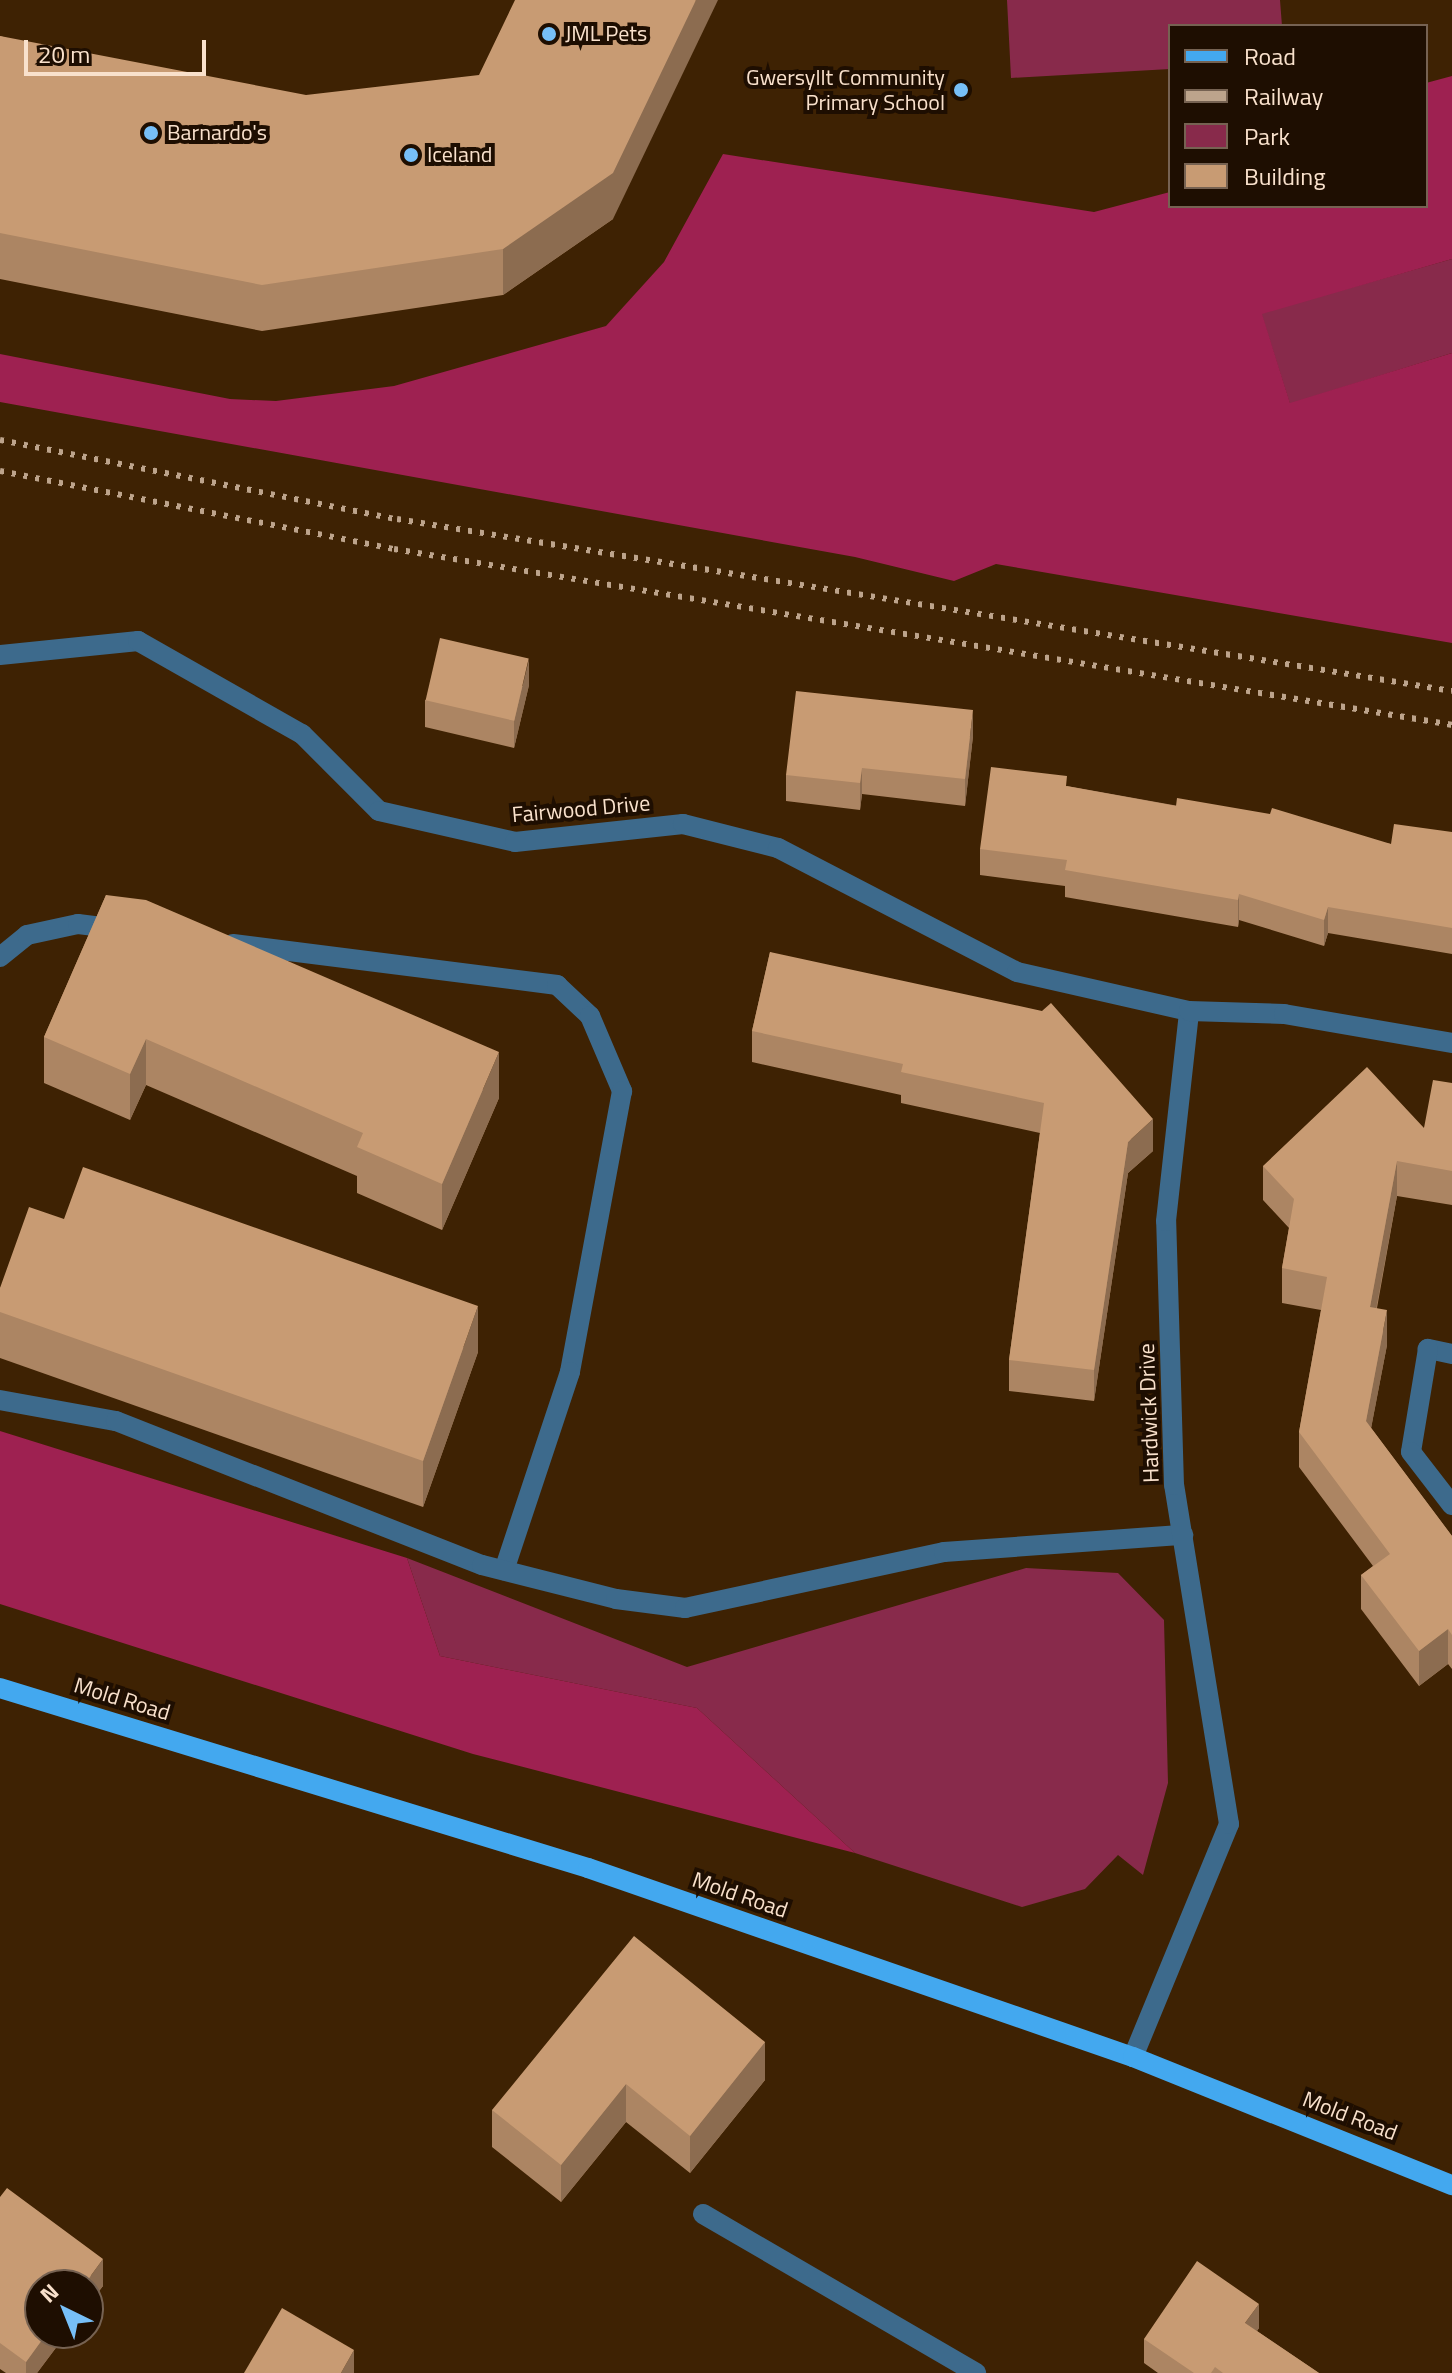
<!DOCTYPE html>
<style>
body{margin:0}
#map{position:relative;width:1452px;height:2373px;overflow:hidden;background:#3e2203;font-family:"Titillium Web",sans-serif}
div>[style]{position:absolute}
.green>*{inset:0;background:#882a4b}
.forest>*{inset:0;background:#9e2151}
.lane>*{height:20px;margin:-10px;padding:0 10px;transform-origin:10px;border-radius:10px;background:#3d6a8c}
.street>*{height:20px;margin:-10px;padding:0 10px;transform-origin:10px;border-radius:10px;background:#3d6a8c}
.primary>*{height:20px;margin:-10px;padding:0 10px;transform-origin:10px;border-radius:10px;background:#43a8ef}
.rail>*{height:6px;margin-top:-3px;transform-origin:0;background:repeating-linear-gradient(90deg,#bda48c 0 4px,transparent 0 12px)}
.wall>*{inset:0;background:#ac8563}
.shaded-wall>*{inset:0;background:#8c6c50}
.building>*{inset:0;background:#c89b73;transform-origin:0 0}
.dots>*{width:22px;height:22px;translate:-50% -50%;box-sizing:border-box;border:4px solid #1e0e01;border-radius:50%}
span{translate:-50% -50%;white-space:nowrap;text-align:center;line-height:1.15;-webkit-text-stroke:8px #1e0e01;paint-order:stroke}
.poi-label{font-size:22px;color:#f9e1cc}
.left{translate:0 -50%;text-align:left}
.right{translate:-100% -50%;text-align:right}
.street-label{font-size:22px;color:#f9e1cc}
.legend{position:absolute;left:1168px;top:24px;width:260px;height:184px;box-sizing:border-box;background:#1e0e01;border:2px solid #766252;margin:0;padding:10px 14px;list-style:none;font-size:24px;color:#f9e1cc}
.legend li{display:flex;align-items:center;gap:16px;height:40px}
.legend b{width:40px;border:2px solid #766252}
.north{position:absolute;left:24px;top:2269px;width:80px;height:80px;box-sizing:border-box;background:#1e0e01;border:2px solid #766252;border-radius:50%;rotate:317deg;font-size:22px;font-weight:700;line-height:32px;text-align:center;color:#f9e1cc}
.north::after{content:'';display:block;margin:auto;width:28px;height:36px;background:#77bff7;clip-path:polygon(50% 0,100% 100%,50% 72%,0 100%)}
.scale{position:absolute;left:24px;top:40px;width:182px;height:36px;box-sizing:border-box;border:4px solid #f9e1cc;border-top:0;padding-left:10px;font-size:24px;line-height:28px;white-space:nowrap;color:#f9e1cc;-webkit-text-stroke:6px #1e0e01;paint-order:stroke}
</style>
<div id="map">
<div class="green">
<i style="clip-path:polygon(1007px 0,1280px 0,1282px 26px,1170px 26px,1170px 69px,1011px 78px)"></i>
<i style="clip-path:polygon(1452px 259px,1452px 353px,1290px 404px,1261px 313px)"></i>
<i style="clip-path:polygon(407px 1558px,687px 1667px,1026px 1568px,1118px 1573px,1164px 1620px,1168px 1783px,1143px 1875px,1118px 1855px,1085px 1889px,1022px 1907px,855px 1853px,697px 1708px,440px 1656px)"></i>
</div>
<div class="forest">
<i style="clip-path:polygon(1452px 76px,1452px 259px,1262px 314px,1290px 403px,1452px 353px,1452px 643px,996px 564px,954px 581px,855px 557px,0 402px,0 354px,230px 399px,276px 401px,394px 386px,606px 326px,664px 262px,723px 154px,1094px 212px,1170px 192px,1170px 206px,1426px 206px,1426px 83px)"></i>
<i style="clip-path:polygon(0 1431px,407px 1558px,440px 1656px,697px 1708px,855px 1853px,473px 1754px,0 1604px)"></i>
</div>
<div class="lane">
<i style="left:233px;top:944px;width:327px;rotate:7.2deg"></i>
<i style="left:557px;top:985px;width:45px;rotate:43.2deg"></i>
<i style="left:590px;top:1016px;width:82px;rotate:66.9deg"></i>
<i style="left:622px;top:1091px;width:286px;rotate:100.5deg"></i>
<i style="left:570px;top:1372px;width:209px;rotate:108.4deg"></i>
<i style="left:0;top:957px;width:35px;rotate:-39deg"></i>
<i style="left:27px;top:935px;width:52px;rotate:-12.2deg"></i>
<i style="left:78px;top:924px;width:40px;rotate:7.1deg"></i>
<i style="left:0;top:1400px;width:118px;rotate:10.3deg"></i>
<i style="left:116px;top:1421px;width:393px;rotate:21.5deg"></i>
<i style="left:482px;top:1565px;width:138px;rotate:14.2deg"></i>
<i style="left:616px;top:1599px;width:70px;rotate:7.4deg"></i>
<i style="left:685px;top:1608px;width:265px;rotate:-12.2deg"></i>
<i style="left:944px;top:1552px;width:240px;rotate:-4.1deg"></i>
<i style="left:703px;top:2214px;width:316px;rotate:30.2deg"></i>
</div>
<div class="street">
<i style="left:0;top:655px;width:139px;rotate:-5.8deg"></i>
<i style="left:138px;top:641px;width:189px;rotate:29.6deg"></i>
<i style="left:302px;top:734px;width:109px;rotate:45deg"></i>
<i style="left:379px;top:811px;width:139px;rotate:12.8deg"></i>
<i style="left:515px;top:842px;width:169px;rotate:-6.1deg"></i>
<i style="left:683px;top:824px;width:98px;rotate:14.2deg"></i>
<i style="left:778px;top:848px;width:269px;rotate:27.4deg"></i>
<i style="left:1017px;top:972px;width:176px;rotate:12.8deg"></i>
<i style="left:1452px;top:1354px;width:25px;rotate:-168deg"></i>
<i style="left:1428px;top:1349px;width:104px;rotate:99.4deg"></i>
<i style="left:1411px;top:1452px;width:67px;rotate:52.3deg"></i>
<i style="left:1133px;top:2057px;width:252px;rotate:-67.6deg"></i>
<i style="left:1229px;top:1824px;width:343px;rotate:-99.2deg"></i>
<i style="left:1174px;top:1485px;width:264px;rotate:-91.7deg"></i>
<i style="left:1166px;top:1221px;width:211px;rotate:-83.7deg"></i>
<i style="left:1189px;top:1011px;width:95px;rotate:1.8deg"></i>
<i style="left:1284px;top:1014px;width:170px;rotate:9.8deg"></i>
</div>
<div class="primary">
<i style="left:0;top:1688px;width:615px;rotate:17.02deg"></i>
<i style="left:588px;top:1868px;width:577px;rotate:19.13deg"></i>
<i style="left:1133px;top:2057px;width:344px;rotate:21.9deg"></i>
</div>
<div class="rail">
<i style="left:0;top:440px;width:405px;rotate:11.3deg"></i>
<i style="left:397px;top:519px;width:1069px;rotate:9.26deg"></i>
<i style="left:0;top:471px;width:402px;rotate:11.2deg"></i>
<i style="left:394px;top:549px;width:1073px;rotate:9.44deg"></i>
</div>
<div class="wall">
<i style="clip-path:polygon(0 36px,613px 219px,503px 295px,262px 331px,0 279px)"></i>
<i style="clip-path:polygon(529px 685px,514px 748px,425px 727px,425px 700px)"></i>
<i style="clip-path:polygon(973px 736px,965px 806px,862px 794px,860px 810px,786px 801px,786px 775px)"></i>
<i style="clip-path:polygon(1067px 786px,1391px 844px,1452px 832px,1452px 954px,1328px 933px,1324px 946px,1239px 920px,1238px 927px,1065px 897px,1065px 886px,980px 875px,980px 849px)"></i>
<i style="clip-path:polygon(106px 895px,499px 1098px,442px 1230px,357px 1193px,357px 1176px,146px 1085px,130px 1120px,44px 1083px,44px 1037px)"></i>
<i style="clip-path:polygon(770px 952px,1153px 1151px,1128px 1173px,1094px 1401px,1009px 1391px,1009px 1360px,1040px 1133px,901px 1103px,901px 1095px,752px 1062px,752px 1031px)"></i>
<i style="clip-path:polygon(1452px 1083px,1452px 1205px,1397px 1196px,1377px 1308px,1387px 1345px,1371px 1428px,1452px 1536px,1452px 1669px,1448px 1664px,1419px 1686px,1361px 1609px,1361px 1575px,1373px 1566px,1299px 1467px,1299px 1432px,1321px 1310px,1282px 1303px,1282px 1268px,1289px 1228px,1263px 1200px,1263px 1166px,1424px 1128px)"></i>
<i style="clip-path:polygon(64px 1219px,478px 1352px,423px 1507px,0 1358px,0 1288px)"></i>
<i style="clip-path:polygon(765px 2042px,765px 2080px,690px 2173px,626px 2122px,561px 2202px,492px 2147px,492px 2110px)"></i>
<i style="clip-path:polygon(0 2197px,103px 2286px,88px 2305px,88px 2285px,40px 2333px,67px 2333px,37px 2373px,6px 2373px,0 2369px)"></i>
<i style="clip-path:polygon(1259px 2328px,1257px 2331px,1319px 2373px,1158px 2373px,1144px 2363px,1144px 2339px)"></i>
</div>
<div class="shaded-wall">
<i style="clip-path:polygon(696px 0,718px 0,613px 219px,503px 295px,503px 249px)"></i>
<i style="clip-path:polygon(529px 659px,529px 685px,514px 748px,514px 721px)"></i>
<i style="clip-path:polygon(973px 710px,973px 736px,965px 806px,965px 779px)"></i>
<i style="clip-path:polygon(862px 768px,862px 794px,860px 810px,860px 783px)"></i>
<i style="clip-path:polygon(1239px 894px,1239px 920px,1238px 927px,1238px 900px)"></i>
<i style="clip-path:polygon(1328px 907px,1328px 933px,1324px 946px,1324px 920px)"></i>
<i style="clip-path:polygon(146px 1039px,146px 1085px,130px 1120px,130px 1074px)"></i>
<i style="clip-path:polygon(499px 1052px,499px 1098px,442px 1230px,442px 1184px)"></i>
<i style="clip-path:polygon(1153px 1119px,1153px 1151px,1128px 1173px,1094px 1401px,1094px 1370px,1128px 1142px)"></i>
<i style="clip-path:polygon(1397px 1161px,1397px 1196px,1370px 1342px,1370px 1307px)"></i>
<i style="clip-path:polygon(478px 1306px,478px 1352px,423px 1507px,423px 1461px)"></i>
<i style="clip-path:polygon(1387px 1310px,1387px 1345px,1366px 1455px,1366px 1421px)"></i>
<i style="clip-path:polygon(1448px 1629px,1448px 1664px,1419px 1686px,1419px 1651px)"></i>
<i style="clip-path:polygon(765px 2042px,765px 2080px,690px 2173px,690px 2136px)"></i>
<i style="clip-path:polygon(626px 2084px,626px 2122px,561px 2202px,561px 2165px)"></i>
<i style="clip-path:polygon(103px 2259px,103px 2286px,88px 2305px,88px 2285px,84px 2285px)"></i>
<i style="clip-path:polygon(1259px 2304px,1259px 2328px,1245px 2347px,1245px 2323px)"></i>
<i style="clip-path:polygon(47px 2333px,67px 2333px,37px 2373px,26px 2373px,26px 2362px)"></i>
<i style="clip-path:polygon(354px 2350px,354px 2373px,341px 2373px)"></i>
</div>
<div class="building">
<i style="clip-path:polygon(515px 0,696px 0,613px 173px,503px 249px,262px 285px,0 233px,0 36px,306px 95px,479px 75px)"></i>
<i style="left:440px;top:638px;width:91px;height:64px;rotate:13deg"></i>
<i style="clip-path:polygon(796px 691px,973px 710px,965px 779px,862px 768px,860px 783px,786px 775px)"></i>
<i style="clip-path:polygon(991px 767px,1067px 776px,1066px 786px,1176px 806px,1177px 798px,1270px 814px,1272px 808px,1391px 844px,1394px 824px,1452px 832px,1452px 928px,1328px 907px,1324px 920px,1239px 894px,1238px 900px,1065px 870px,1067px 860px,980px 849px)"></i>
<i style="clip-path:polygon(106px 895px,146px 900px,499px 1052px,442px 1184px,357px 1147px,363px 1133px,146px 1039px,130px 1074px,44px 1037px)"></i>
<i style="clip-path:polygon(770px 952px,1042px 1011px,1051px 1003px,1153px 1119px,1128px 1142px,1094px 1370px,1009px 1360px,1044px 1103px,901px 1072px,903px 1064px,752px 1031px)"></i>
<i style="clip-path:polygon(1367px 1067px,1424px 1128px,1433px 1080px,1452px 1083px,1452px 1171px,1397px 1161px,1370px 1307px,1387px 1310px,1366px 1421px,1452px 1536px,1452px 1635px,1448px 1629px,1419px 1651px,1361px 1575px,1390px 1554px,1299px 1432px,1327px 1277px,1282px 1268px,1294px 1199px,1263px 1166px)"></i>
<i style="clip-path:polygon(83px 1167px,478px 1306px,423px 1461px,0 1312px,0 1288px,29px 1207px,64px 1219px)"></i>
<i style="clip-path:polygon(634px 1936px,765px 2042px,690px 2136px,626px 2084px,561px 2165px,492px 2110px)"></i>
<i style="clip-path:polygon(7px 2188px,103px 2259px,84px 2285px,40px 2285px,40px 2333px,47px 2333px,26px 2362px,0 2343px,0 2197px)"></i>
<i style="clip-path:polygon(1197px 2261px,1259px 2304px,1245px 2323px,1319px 2373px,1223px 2373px,1215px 2367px,1211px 2373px,1194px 2373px,1144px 2339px)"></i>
<i style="clip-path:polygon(282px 2308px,354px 2350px,341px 2373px,244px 2373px)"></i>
</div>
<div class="dots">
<i style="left:549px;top:34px;background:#77bff7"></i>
<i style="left:961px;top:90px;background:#77bff7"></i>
<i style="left:151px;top:133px;background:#77bff7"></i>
<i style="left:411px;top:155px;background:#77bff7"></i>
</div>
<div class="poi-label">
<span class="left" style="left:565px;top:34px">JML Pets</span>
<span class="right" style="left:945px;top:90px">Gwersyllt Community<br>Primary School</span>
<span class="left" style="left:167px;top:133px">Barnardo's</span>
<span class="left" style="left:427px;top:155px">Iceland</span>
</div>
<div class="street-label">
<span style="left:581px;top:809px;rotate:-5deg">Fairwood Drive</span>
<span style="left:1149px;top:1413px;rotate:-92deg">Hardwick Drive</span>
<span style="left:122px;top:1699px;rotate:17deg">Mold Road</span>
<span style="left:740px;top:1895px;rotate:19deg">Mold Road</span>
<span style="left:1350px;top:2116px;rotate:21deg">Mold Road</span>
</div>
<ul class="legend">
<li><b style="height:10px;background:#43a8ef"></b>Road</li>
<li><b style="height:10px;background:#bda48c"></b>Railway</li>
<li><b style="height:22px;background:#882a4b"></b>Park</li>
<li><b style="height:22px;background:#c89b73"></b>Building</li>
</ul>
<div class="north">N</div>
<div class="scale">20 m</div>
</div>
